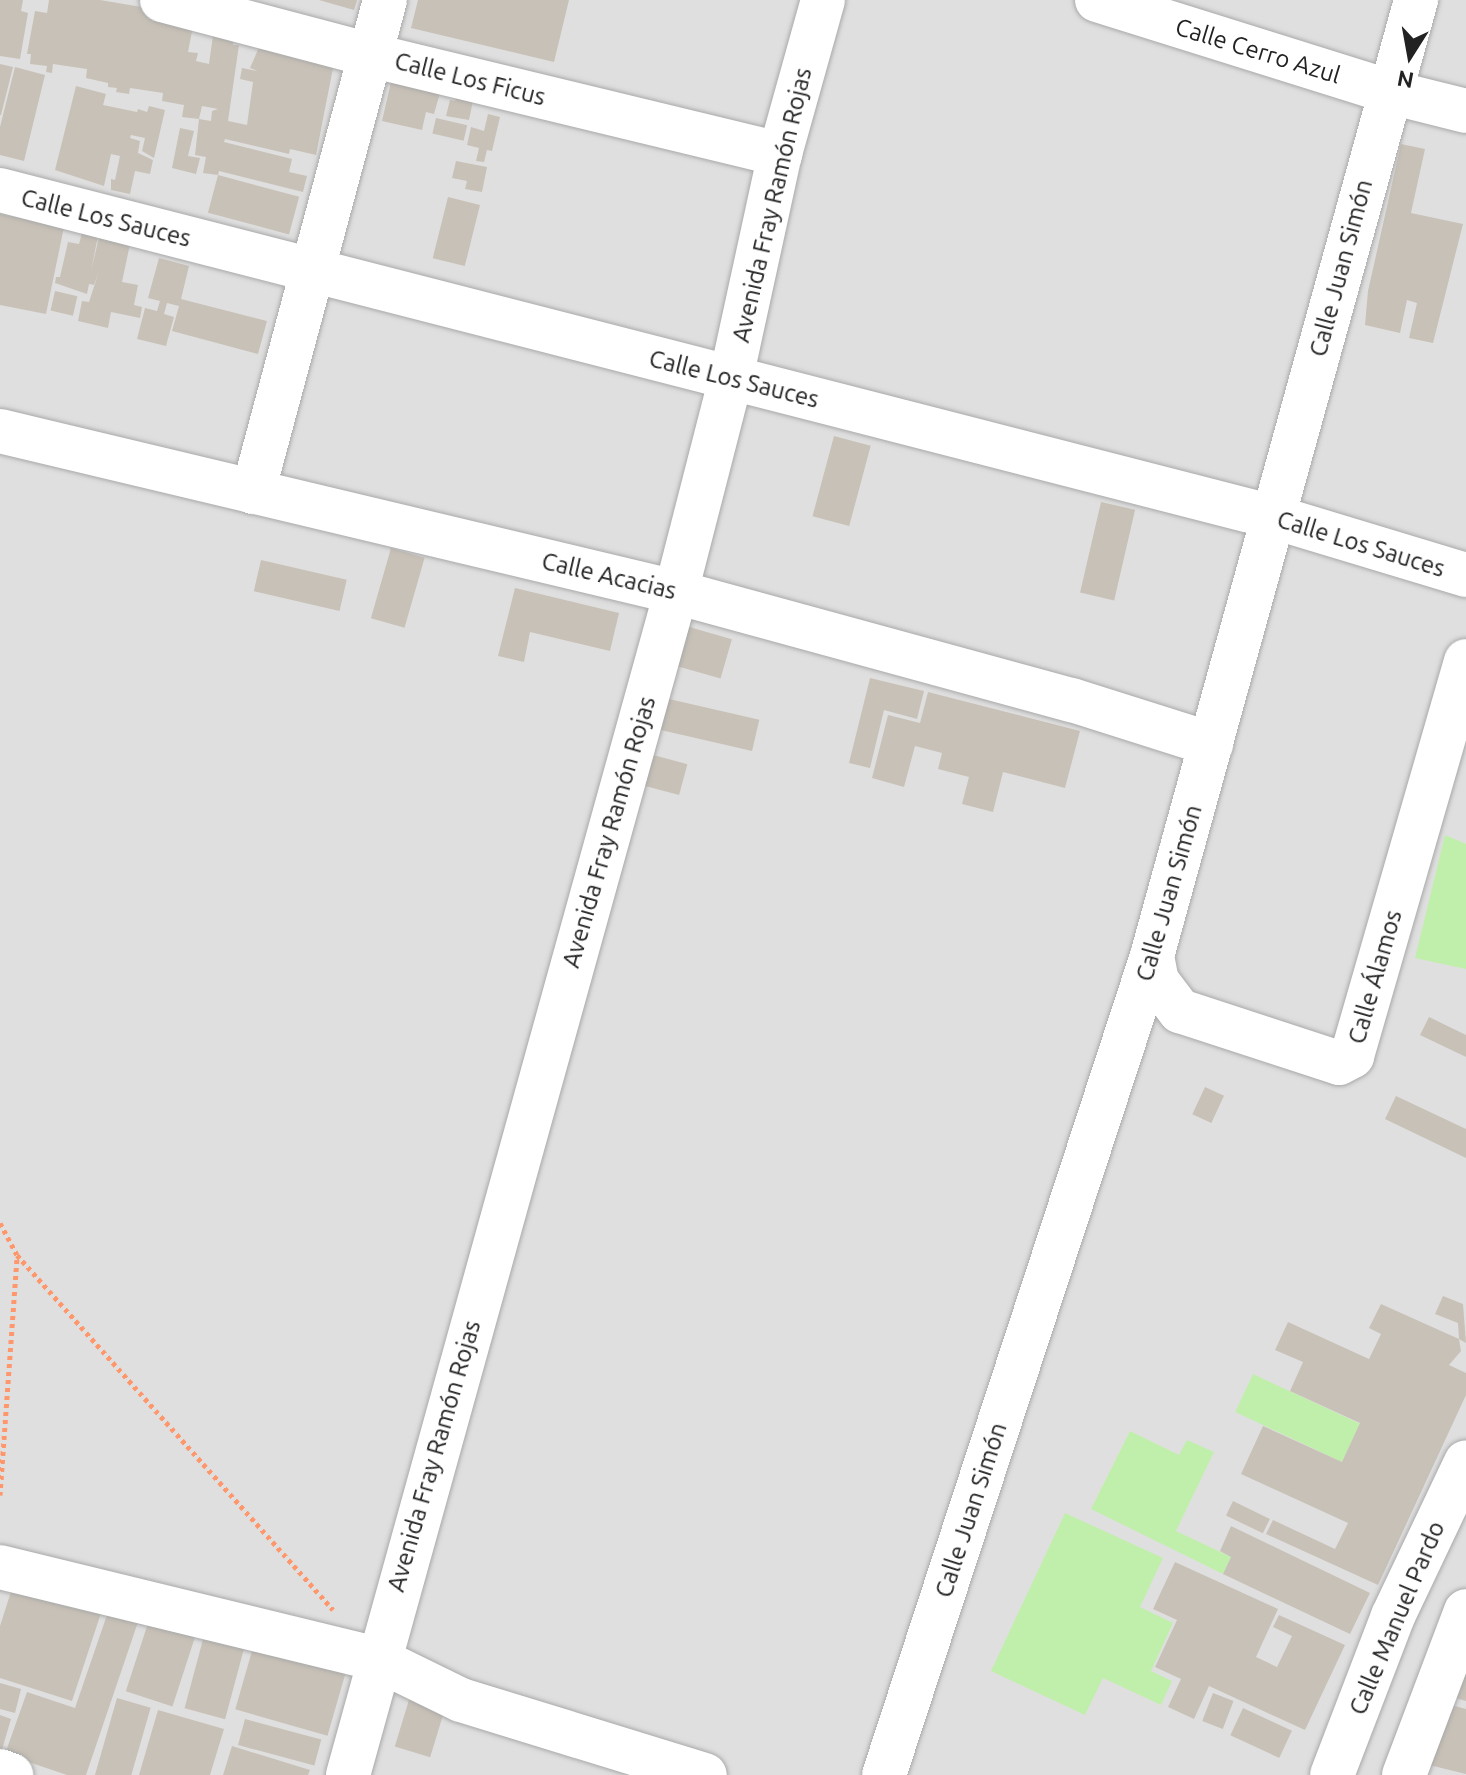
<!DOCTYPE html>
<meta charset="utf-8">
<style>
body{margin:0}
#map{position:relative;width:1466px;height:1775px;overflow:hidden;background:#f3f1e8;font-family:Ubuntu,sans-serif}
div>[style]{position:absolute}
.residential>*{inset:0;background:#e0dfdf;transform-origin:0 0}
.grass>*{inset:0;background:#c0efab;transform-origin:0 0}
.building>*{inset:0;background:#c8c1b7;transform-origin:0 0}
.path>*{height:5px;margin-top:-2.5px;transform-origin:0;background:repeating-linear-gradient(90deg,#ff976d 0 4px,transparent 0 8px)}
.roads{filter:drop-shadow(0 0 2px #a9a9a9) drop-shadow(0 0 2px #a9a9a9)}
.minor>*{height:44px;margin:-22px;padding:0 22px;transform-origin:22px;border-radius:22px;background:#fff}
span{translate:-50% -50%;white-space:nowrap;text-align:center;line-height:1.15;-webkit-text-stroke:6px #fff;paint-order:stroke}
.street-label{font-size:24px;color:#222}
.north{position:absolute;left:1370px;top:16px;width:80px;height:80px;-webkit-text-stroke:6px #fff;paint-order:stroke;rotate:191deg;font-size:22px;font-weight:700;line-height:32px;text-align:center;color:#222}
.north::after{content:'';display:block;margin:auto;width:28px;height:36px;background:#222;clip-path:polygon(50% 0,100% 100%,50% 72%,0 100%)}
</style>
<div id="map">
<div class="residential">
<i style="left:0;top:0;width:1466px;height:1775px"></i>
</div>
<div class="grass">
<i style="clip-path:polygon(1445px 835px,1466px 844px,1466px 969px,1415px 958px)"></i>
<i style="left:1253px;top:1374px;width:118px;height:42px;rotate:25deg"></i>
<i style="clip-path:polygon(1130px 1431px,1179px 1455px,1187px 1440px,1214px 1452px,1176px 1531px,1231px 1557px,1223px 1574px,1091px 1509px)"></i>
<i style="clip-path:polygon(1065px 1513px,1163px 1558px,1140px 1607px,1173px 1623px,1151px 1671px,1172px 1681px,1161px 1705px,1103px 1678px,1085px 1715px,991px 1671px)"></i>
</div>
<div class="building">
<i style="clip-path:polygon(0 0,23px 0,21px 11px,28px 13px,20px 59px,0 56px)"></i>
<i style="clip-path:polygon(49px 0,100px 0,195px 16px,188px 52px,198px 53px,196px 61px,209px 64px,213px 35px,234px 38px,233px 45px,239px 45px,228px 121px,247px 125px,253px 82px,240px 79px,242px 68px,258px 71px,250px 68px,260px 45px,334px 63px,316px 155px,290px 149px,289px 154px,225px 139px,224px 142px,292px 159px,289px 172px,307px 176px,303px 192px,219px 171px,218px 175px,203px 173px,206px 157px,195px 155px,199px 119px,211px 121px,212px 111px,218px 109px,202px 106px,199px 119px,182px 117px,184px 105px,162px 101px,163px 93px,130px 88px,129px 94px,116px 92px,117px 88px,108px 87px,108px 83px,86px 78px,87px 69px,53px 64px,52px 73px,46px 72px,47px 66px,30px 64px,31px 54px,27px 54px,35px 11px,47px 13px)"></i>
<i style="clip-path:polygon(319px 0,357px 0,354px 10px)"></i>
<i style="clip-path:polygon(418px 0,569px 0,554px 62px,411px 28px)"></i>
<i style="clip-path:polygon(0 64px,13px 67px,1px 115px,0 115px)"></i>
<i style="clip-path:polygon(15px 67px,45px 75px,24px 161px,0 155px,0 127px)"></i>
<i style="clip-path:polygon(391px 82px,440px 93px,434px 114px,426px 112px,422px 130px,382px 121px)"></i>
<i style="clip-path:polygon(76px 86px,106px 94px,103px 105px,137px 112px,138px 109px,147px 112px,149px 106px,165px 110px,154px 158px,142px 151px,145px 138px,131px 135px,130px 138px,140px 141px,138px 153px,153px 160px,150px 174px,135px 171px,130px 194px,111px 190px,111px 179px,115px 180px,120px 156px,111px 154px,104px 186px,55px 170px)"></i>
<i style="clip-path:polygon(456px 98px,473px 101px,469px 120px,446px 116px,450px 100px,455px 101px)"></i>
<i style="clip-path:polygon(488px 114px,500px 117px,492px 151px,487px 150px,484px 162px,476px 161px,479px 148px,467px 145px,471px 127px,484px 131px)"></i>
<i style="left:436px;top:118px;width:32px;height:16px;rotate:13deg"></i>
<i style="clip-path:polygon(180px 128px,194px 131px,188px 156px,200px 158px,196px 174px,172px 168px)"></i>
<i style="clip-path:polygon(1401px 144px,1425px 149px,1411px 213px,1463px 224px,1433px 343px,1409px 338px,1417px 303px,1407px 300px,1400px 333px,1365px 325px,1368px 291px)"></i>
<i style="clip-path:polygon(456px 161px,487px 167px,482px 192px,465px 189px,467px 181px,452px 178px)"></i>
<i style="left:218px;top:175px;width:84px;height:39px;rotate:15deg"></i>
<i style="left:448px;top:197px;width:33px;height:63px;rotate:14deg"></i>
<i style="clip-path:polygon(0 214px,64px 227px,46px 314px,0 305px)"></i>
<i style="clip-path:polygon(82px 233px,98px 236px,91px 271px,99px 237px,130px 244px,122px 282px,138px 285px,134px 305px,142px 307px,140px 318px,111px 312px,108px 328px,78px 321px,82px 301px,89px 302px,99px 271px,94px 285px,89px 284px,87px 294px,55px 283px,56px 277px,60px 277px,68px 242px,79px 244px)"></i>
<i style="clip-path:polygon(159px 258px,189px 266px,181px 299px,267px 321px,258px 354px,172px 331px,179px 306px,167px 303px,164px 314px,174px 317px,166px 346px,137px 339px,145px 308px,157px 311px,160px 301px,148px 298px)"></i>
<i style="left:55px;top:291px;width:23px;height:20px;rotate:13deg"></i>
<i style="left:834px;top:436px;width:38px;height:83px;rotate:15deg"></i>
<i style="left:1101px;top:502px;width:35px;height:93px;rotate:13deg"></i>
<i style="left:391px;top:548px;width:35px;height:73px;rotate:16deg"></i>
<i style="left:261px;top:560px;width:88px;height:32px;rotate:13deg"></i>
<i style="clip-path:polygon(515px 588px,619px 613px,610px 651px,530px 632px,524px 662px,498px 656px)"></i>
<i style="left:679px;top:624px;width:55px;height:41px;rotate:16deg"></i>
<i style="clip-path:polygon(870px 678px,924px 691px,917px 719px,884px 710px,870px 768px,849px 763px)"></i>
<i style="clip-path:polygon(928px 692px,1080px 731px,1065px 788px,1003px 772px,993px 812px,962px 804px,969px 777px,938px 769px,942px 753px,915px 746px,904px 787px,872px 778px,888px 715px,920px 723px)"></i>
<i style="left:656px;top:696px;width:106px;height:32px;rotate:13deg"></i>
<i style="left:642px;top:752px;width:47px;height:32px;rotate:15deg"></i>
<i style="clip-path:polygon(1429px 1017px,1466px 1035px,1466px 1057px,1420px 1035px)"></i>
<i style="left:1205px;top:1087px;width:21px;height:30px;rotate:25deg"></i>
<i style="clip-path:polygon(1396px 1096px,1466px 1129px,1466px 1158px,1385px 1119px)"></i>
<i style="clip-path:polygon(1443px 1296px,1463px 1304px,1466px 1343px,1459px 1339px,1458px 1323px,1435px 1314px)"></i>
<i style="clip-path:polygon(1381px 1304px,1459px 1339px,1461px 1351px,1449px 1365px,1466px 1373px,1466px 1395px,1378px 1585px,1266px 1534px,1273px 1520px,1335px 1549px,1348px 1523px,1241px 1474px,1263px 1426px,1342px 1462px,1360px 1423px,1290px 1391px,1303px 1362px,1275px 1350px,1288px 1322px,1369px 1359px,1381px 1334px,1369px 1328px)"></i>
<i style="left:1233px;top:1501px;width:41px;height:16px;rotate:26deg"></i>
<i style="clip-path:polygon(1231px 1526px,1370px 1593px,1350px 1634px,1223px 1574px,1231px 1557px,1220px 1551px)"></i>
<i style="clip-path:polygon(1175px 1562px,1278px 1609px,1256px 1657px,1277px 1667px,1292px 1636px,1273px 1627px,1279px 1615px,1345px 1645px,1305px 1730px,1209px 1686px,1194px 1719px,1168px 1707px,1181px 1679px,1155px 1667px,1177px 1620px,1153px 1609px)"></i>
<i style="clip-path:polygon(16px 1576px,104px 1604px,72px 1701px,0 1678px,0 1626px)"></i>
<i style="clip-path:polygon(108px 1612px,138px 1622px,86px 1775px,67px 1775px,5px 1754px,27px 1692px,75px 1708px)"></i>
<i style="left:149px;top:1620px;width:49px;height:75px;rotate:18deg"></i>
<i style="left:205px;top:1632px;width:42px;height:79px;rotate:15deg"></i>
<i style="left:254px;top:1644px;width:96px;height:68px;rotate:16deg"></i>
<i style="clip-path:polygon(1466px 1665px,1466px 1701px,1445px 1695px)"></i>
<i style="clip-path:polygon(0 1683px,21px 1689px,15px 1713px,0 1709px)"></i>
<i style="left:412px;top:1690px;width:37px;height:59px;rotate:17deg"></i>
<i style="left:1213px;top:1693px;width:22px;height:30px;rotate:21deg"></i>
<i style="left:117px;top:1698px;width:35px;height:80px;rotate:16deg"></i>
<i style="clip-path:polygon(1440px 1702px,1466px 1709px,1466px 1774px,1425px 1764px)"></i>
<i style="left:1243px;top:1708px;width:54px;height:30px;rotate:25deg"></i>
<i style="clip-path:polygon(158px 1710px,224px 1729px,210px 1775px,139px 1775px)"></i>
<i style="clip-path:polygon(0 1715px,11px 1719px,1px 1753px,0 1753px)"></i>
<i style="left:245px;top:1719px;width:79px;height:27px;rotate:15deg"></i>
<i style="clip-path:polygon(232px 1746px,310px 1770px,308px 1775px,223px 1775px)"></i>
</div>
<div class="path">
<i style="left:0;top:1223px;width:36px;rotate:62deg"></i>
<i style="left:17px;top:1255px;width:475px;rotate:48.3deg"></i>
<i style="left:0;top:1495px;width:240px;rotate:-85.9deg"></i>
</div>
<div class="roads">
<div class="minor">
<i style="left:162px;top:0;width:215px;rotate:14.8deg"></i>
<i style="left:370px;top:55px;width:422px;rotate:13.6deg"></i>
<i style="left:1097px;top:0;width:307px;rotate:17.4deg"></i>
<i style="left:1390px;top:92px;width:78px;rotate:14deg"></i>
<i style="left:0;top:190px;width:1315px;rotate:14.4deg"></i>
<i style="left:1274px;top:517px;width:201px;rotate:16.8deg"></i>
<i style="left:0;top:431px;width:695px;rotate:13.4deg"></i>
<i style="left:676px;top:592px;width:410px;rotate:15.3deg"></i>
<i style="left:1072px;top:700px;width:146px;rotate:17.6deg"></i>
<i style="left:253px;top:492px;width:509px;rotate:-74.98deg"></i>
<i style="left:1152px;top:956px;width:25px;rotate:79deg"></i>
<i style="left:1157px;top:981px;width:38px;rotate:53deg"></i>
<i style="left:1180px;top:1011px;width:167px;rotate:18.1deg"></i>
<i style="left:1339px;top:1063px;width:15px;rotate:-28deg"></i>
<i style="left:1352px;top:1056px;width:411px;rotate:-73.9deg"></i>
<i style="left:0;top:1567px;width:388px;rotate:13.7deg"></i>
<i style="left:377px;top:1659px;width:93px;rotate:26deg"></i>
<i style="left:461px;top:1700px;width:255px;rotate:17.1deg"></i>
<i style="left:0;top:1771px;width:12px;rotate:20deg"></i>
<i style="left:348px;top:1775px;width:1228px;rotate:-74.5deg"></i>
<i style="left:676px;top:592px;width:221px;rotate:-75.6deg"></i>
<i style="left:731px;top:378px;width:229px;rotate:-77.7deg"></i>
<i style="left:780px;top:154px;width:160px;rotate:-74.4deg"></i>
<i style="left:884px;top:1775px;width:862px;rotate:-71.88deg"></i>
<i style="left:1152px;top:956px;width:992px;rotate:-74.56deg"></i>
<i style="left:1332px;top:1775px;width:170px;rotate:-69deg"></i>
<i style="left:1393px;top:1616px;width:170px;rotate:-64.6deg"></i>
<i style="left:1404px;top:1775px;width:175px;rotate:-69.3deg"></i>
</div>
</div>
<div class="street-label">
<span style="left:1258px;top:51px;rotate:17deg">Calle Cerro Azul</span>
<span style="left:470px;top:79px;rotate:14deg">Calle Los Ficus</span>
<span style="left:772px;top:205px;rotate:-77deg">Avenida Fray Ramón Rojas</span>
<span style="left:106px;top:218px;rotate:14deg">Calle Los Sauces</span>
<span style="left:1341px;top:268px;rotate:-75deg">Calle Juan Simón</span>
<span style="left:734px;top:379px;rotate:14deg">Calle Los Sauces</span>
<span style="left:1361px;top:544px;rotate:17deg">Calle Los Sauces</span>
<span style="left:609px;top:576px;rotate:13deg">Calle Acacias</span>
<span style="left:609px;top:832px;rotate:-74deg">Avenida Fray Ramón Rojas</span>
<span style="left:1169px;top:893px;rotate:-74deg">Calle Juan Simón</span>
<span style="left:1375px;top:977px;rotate:-74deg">Calle Álamos</span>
<span style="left:434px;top:1456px;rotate:-74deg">Avenida Fray Ramón Rojas</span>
<span style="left:971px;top:1510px;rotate:-72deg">Calle Juan Simón</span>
<span style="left:1397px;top:1618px;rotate:-67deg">Calle Manuel Pardo</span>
</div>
<div class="north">N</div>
</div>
